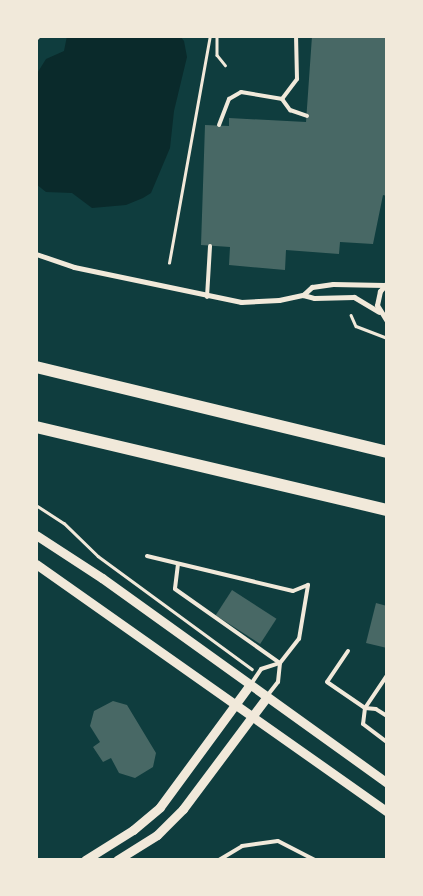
<!DOCTYPE html>
<style>
body{margin:0}
#map{position:relative;width:423px;height:896px;overflow:hidden;background:#0f3d3e;font-family:"Space Grotesk",sans-serif}
div>[style]{position:absolute}
.water>*{inset:0;background:#0a2a2b}
.building>*{inset:0;background:#486865;transform-origin:0 0}
.path>*{height:2.5px;margin:-1.25px;padding:0 1.25px;transform-origin:1.25px;border-radius:1.25px;background:#f1e9da}
.service>*{height:4px;margin:-2px;padding:0 2px;transform-origin:2px;border-radius:2px;background:#f1e9da}
.minor>*{height:5px;margin:-2.5px;padding:0 2.5px;transform-origin:2.5px;border-radius:2.5px;background:#f1e9da}
.tertiary>*{height:9px;margin:-4.5px;padding:0 4.5px;transform-origin:4.5px;border-radius:4.5px;background:#f1e9da}
.motorway>*{height:12px;margin:-6px;padding:0 6px;transform-origin:6px;border-radius:6px;background:#f1e9da}
span{translate:-50% -50%;white-space:nowrap;text-align:center;line-height:1.15;-webkit-text-stroke:4px #f1e9da;paint-order:stroke}
.frame{position:absolute;inset:0;border:38px solid #f1e9da;pointer-events:none}
</style>
<div id="map">
<div class="water">
<i style="clip-path:polygon(67px 36px,180px 36px,184px 41px,187px 57px,174px 111px,170px 148px,151px 193px,143px 198px,126px 205px,92px 208px,72px 193px,46px 192px,36px 184px,36px 75px,46px 59px,64px 51px)"></i>
</div>
<div class="building">
<i style="clip-path:polygon(312px 36px,387px 36px,387px 196px,383px 195px,373px 244px,340px 242px,339px 254px,286px 250px,285px 270px,229px 265px,230px 247px,201px 245px,205px 125px,229px 126px,229px 118px,306px 122px)"></i>
<i style="left:232px;top:590px;width:53px;height:30px;rotate:33deg"></i>
<i style="clip-path:polygon(376px 603px,387px 606px,387px 648px,366px 643px)"></i>
<i style="clip-path:polygon(113px 701px,127px 705px,156px 753px,153px 767px,135px 778px,119px 773px,111px 758px,103px 762px,93px 747px,100px 742px,90px 726px,94px 711px)"></i>
</div>
<div class="path">
<i style="left:217px;top:36px;width:19px;rotate:90deg"></i>
<i style="left:217px;top:55px;width:13px;rotate:51deg"></i>
<i style="left:36px;top:39px;width:4px;rotate:-45deg"></i>
<i style="left:169px;top:263px;width:231px;rotate:-79.8deg"></i>
<i style="left:351px;top:315px;width:12px;rotate:66deg"></i>
<i style="left:356px;top:326px;width:33px;rotate:21deg"></i>
<i style="left:36px;top:505px;width:33px;rotate:33deg"></i>
<i style="left:64px;top:523px;width:47px;rotate:44.1deg"></i>
<i style="left:98px;top:556px;width:191px;rotate:36.3deg"></i>
</div>
<div class="service">
<i style="left:282px;top:99px;width:14px;rotate:54deg"></i>
<i style="left:290px;top:110px;width:18px;rotate:19deg"></i>
<i style="left:219px;top:125px;width:28px;rotate:-69deg"></i>
<i style="left:229px;top:99px;width:14px;rotate:-30deg"></i>
<i style="left:241px;top:92px;width:42px;rotate:9.7deg"></i>
<i style="left:282px;top:99px;width:25px;rotate:-53deg"></i>
<i style="left:297px;top:79px;width:43px;rotate:-91.3deg"></i>
<i style="left:207px;top:297px;width:51px;rotate:-86.6deg"></i>
<i style="left:147px;top:556px;width:150px;rotate:13.5deg"></i>
<i style="left:293px;top:591px;width:16px;rotate:-22deg"></i>
<i style="left:178px;top:564px;width:25px;rotate:97deg"></i>
<i style="left:175px;top:589px;width:128px;rotate:35.2deg"></i>
<i style="left:348px;top:651px;width:37px;rotate:124deg"></i>
<i style="left:327px;top:682px;width:46px;rotate:34.4deg"></i>
<i style="left:365px;top:708px;width:40px;rotate:-56deg"></i>
<i style="left:251px;top:684px;width:18px;rotate:-56deg"></i>
<i style="left:261px;top:669px;width:20px;rotate:-18deg"></i>
<i style="left:267px;top:696px;width:18px;rotate:-52deg"></i>
<i style="left:278px;top:682px;width:19px;rotate:-84deg"></i>
<i style="left:280px;top:663px;width:31px;rotate:-52deg"></i>
<i style="left:299px;top:639px;width:55px;rotate:-80.5deg"></i>
<i style="left:387px;top:716px;width:13px;rotate:-148deg"></i>
<i style="left:376px;top:709px;width:11px;rotate:-175deg"></i>
<i style="left:365px;top:708px;width:16px;rotate:97deg"></i>
<i style="left:363px;top:724px;width:30px;rotate:37deg"></i>
<i style="left:219px;top:860px;width:27px;rotate:-31deg"></i>
<i style="left:242px;top:846px;width:36px;rotate:-8deg"></i>
<i style="left:278px;top:841px;width:42px;rotate:27.2deg"></i>
</div>
<div class="minor">
<i style="left:36px;top:254px;width:40px;rotate:18.9deg"></i>
<i style="left:74px;top:267px;width:171px;rotate:11.8deg"></i>
<i style="left:241px;top:302px;width:38px;rotate:-3deg"></i>
<i style="left:279px;top:300px;width:25px;rotate:-12deg"></i>
<i style="left:303px;top:295px;width:12px;rotate:-42deg"></i>
<i style="left:312px;top:287px;width:21px;rotate:-8deg"></i>
<i style="left:333px;top:284px;width:51px;rotate:1.1deg"></i>
<i style="left:387px;top:283px;width:11px;rotate:131deg"></i>
<i style="left:380px;top:291px;width:14px;rotate:102deg"></i>
<i style="left:377px;top:305px;width:19px;rotate:58deg"></i>
<i style="left:303px;top:295px;width:11px;rotate:15deg"></i>
<i style="left:314px;top:298px;width:40px;rotate:-1.4deg"></i>
<i style="left:354px;top:297px;width:29px;rotate:31deg"></i>
</div>
<div class="tertiary">
<i style="left:36px;top:535px;width:79px;rotate:33.1deg"></i>
<i style="left:102px;top:578px;width:351px;rotate:35.7deg"></i>
<i style="left:36px;top:564px;width:430px;rotate:35.2deg"></i>
<i style="left:85px;top:860px;width:57px;rotate:-32deg"></i>
<i style="left:133px;top:830px;width:35px;rotate:-40deg"></i>
<i style="left:160px;top:807px;width:150px;rotate:-53.7deg"></i>
<i style="left:117px;top:860px;width:47px;rotate:-32deg"></i>
<i style="left:157px;top:835px;width:37px;rotate:-45deg"></i>
<i style="left:183px;top:809px;width:139px;rotate:-53.2deg"></i>
</div>
<div class="motorway">
<i style="left:36px;top:367px;width:361px;rotate:13.6deg"></i>
<i style="left:36px;top:427px;width:361px;rotate:13.3deg"></i>
</div>
<div class="frame"></div>
</div>
